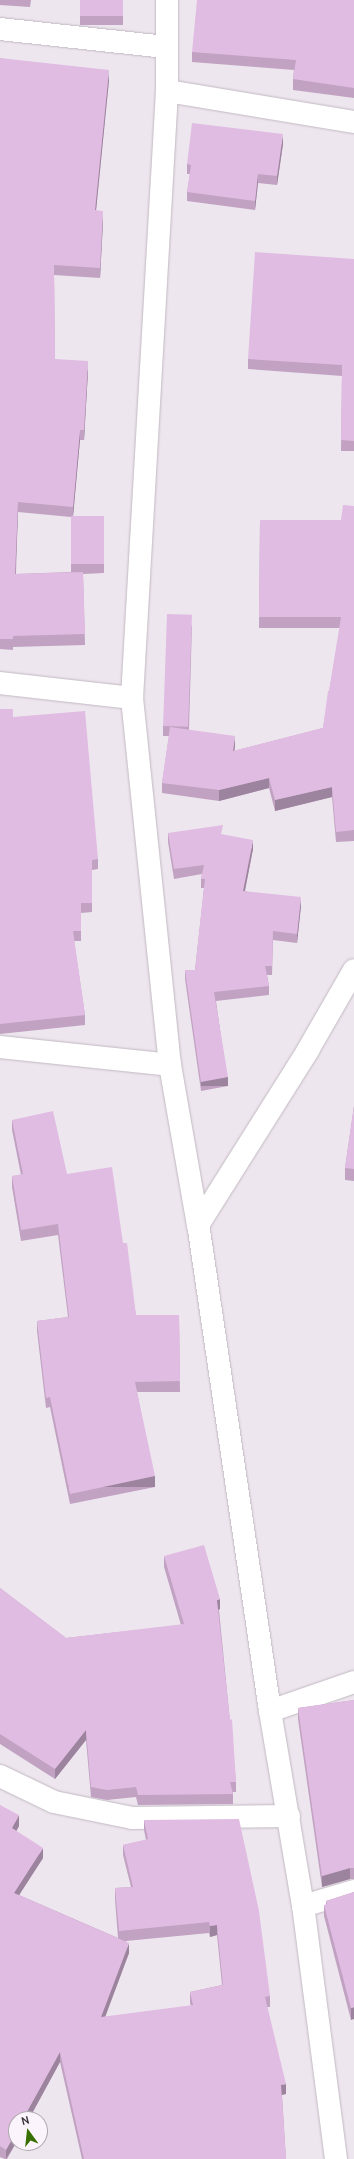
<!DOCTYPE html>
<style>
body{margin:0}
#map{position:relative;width:354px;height:2159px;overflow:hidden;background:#eee6ef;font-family:Cabin,sans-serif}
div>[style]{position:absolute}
.roads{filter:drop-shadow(0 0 1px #c1b9c1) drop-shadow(0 0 1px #c1b9c1)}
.street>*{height:22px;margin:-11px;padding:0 11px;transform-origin:11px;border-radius:11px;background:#fff}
.secondary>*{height:22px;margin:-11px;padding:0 11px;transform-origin:11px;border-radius:11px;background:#fff}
.wall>*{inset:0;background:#c1a2c2;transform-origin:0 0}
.shaded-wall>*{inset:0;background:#9d849e;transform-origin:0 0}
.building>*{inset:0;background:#e0bce2;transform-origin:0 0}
span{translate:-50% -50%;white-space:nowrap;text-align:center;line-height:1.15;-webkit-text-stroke:4px #fcf4fc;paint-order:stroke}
.north{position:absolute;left:8px;top:2111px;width:40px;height:40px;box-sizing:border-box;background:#fcf4fc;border:1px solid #afa9af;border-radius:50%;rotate:345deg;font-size:11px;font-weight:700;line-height:16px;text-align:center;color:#3b383c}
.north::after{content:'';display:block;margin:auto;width:14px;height:18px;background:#377000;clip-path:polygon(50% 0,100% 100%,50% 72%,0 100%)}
</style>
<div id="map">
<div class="roads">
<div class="street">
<i style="left:167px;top:0;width:91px;rotate:90deg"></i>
<i style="left:167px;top:91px;width:608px;rotate:93.3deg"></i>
<i style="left:132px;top:698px;width:369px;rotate:84.1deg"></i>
<i style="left:170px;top:1065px;width:162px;rotate:80.1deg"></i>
<i style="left:0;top:29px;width:168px;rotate:6.2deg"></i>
<i style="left:167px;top:91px;width:190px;rotate:9.4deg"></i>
<i style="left:0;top:683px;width:133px;rotate:6.5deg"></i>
<i style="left:0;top:1047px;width:171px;rotate:6deg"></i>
<i style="left:270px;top:1711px;width:89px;rotate:-19deg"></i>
<i style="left:0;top:1776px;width:60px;rotate:25.7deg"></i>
<i style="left:54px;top:1802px;width:80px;rotate:11.6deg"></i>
<i style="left:132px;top:1818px;width:157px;rotate:-0.7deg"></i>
<i style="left:303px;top:1906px;width:53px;rotate:-16.4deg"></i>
</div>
<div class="secondary">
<i style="left:336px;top:2159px;width:255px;rotate:-97.4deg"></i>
<i style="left:303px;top:1906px;width:198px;rotate:-99.6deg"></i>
<i style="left:270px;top:1711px;width:491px;rotate:-98.4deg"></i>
<i style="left:198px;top:1225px;width:207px;rotate:-57.8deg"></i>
<i style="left:308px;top:1050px;width:92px;rotate:-60.1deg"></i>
</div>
</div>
<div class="wall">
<i style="clip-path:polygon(0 0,31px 0,30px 7px,0 5px)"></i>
<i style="left:80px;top:0;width:43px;height:25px"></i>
<i style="clip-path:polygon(354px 0,354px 98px,293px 90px,293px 79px,294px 70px,192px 62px,192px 52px)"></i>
<i style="clip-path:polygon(evenodd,0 58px,109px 80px,96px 210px,103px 221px,100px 278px,54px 275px,55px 359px,88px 371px,84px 440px,80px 440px,73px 516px,104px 516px,104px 573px,83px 574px,85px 645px,13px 647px,13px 650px,0 649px,0 58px,18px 512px,71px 517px,71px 572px,16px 574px,18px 512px)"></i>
<i style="clip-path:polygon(283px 144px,277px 185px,258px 183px,255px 210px,187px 201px,187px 192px,190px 174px,187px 174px,187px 164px)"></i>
<i style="clip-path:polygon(354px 259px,354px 451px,341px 451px,342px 376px,248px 369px,248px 359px)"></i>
<i style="clip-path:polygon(354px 506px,354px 841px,336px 842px,332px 797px,275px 811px,269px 788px,219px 801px,162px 793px,162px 783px,169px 736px,163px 736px,163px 726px,192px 624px,189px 730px,235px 746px,234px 751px,323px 728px,340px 628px,259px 628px,260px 520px,341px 520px)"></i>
<i style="clip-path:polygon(0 709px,13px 717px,98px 859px,98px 869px,92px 870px,92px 912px,81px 913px,81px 941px,74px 941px,85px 1015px,85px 1025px,0 1034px)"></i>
<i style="clip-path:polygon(168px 833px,223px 835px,253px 849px,245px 891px,301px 906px,297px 943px,273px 940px,272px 975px,267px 975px,269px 986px,269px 995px,216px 1001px,228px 1086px,201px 1091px,185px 979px,185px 970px,195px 970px,204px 888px,201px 888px,201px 879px,202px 874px,174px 879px,168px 842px)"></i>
<i style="clip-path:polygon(354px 1106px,354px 1181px,345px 1180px,345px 1168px)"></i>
<i style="clip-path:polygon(12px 1120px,67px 1174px,123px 1243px,136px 1315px,179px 1315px,180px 1392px,137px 1392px,155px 1487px,70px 1504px,50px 1407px,46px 1408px,37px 1331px,37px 1321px,68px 1317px,58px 1235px,21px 1241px,12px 1187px,12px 1176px,21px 1175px,12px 1130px)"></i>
<i style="clip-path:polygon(164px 1556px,220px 1609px,219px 1610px,236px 1782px,236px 1792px,233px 1792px,233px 1804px,138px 1805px,136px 1797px,107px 1800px,91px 1797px,86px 1740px,55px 1779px,0 1744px,0 1588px,66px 1638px,181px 1625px,164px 1567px)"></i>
<i style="clip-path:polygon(354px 1700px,354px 1879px,350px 1879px,322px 1887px,298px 1719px,298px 1708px)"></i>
<i style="clip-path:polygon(evenodd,0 1805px,19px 1826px,16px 1831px,43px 1858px,19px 1895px,118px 1938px,115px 1899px,115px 1888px,131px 1887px,123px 1855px,123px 1845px,146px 1840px,144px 1830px,144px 1820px,270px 1996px,270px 2007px,267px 2007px,286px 2094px,282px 2095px,286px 2159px,82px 2159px,60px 2062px,29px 2119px,16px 2119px,16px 2143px,7px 2159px,5px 2159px,0 2157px,0 1805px,209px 1933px,210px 1937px,217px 1935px,222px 1985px,190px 1992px,190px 2003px,191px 2006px,105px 2017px,129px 1953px,126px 1941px,209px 1933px)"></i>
<i style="clip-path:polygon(354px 1892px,351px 2020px,324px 1916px,324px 1905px,326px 1905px,326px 1901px)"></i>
</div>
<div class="shaded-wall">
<i style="clip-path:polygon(109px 70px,109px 80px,95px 221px,95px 210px)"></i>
<i style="clip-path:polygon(283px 134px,283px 144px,277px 185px,277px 176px)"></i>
<i style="clip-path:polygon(258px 174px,258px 183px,255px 210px,255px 201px)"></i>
<i style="clip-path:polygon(103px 211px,103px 221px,100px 278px,100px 268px)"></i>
<i style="clip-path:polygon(88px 361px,88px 371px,84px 440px,84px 430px)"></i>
<i style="clip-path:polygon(80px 430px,80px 440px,73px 517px,73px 507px)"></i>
<i style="clip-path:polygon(18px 502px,18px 512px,15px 584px,15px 574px)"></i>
<i style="clip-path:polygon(235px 736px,235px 746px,233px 761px,233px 751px)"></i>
<i style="clip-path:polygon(269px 778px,269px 788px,219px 801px,219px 790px)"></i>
<i style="clip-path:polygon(332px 787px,332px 797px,275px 811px,275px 800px)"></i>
<i style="clip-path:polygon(253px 840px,253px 849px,243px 900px,243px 891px)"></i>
<i style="clip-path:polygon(301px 897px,301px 906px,297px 943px,297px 934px)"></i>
<i style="left:228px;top:1077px;width:9px;height:27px;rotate:90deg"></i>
<i style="left:155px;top:1476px;width:11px;height:87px;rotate:90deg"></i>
<i style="clip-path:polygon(220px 1599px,220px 1609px,217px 1610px,217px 1600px)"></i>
<i style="clip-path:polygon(86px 1730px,86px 1740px,55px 1779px,55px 1769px)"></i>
<i style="clip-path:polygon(19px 1815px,19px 1826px,12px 1839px,12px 1828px)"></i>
<i style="clip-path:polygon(43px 1848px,43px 1858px,14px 1903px,14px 1893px)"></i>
<i style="clip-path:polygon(350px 1868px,350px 1879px,322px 1887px,322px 1876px)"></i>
<i style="clip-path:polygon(217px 1925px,217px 1935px,210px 1937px,210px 1926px)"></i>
<i style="clip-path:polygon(129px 1943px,129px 1953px,101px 2028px,101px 2017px)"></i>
<i style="clip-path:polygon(354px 2007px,354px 2019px,351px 2020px,351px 2008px)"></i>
<i style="clip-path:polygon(60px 2052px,60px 2062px,29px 2119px,23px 2119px)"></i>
<i style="clip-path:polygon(286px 2084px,286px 2094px,281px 2095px,281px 2085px)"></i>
<i style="clip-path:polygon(16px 2132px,16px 2143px,6px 2159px,6px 2150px)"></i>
</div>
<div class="building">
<i style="left:80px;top:0;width:43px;height:16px"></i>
<i style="clip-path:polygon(197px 0,354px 0,354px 88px,293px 79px,296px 60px,192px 52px)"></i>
<i style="clip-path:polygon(0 58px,109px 70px,95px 210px,103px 211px,100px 268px,54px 265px,55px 359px,88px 361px,84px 430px,80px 430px,73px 507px,18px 502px,15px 574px,83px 572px,85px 634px,13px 636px,13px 639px,0 639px)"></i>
<i style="clip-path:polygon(192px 123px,283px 134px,277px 176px,258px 174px,255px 201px,187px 192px,191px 165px,187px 164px)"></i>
<i style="clip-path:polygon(255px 252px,354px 259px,354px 441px,341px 440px,342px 365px,248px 359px)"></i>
<i style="clip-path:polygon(343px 505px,354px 506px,354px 830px,336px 832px,332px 787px,275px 800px,269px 778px,219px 790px,162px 783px,170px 727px,235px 736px,233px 751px,323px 728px,328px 691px,329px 691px,341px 617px,259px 617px,260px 520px,341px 520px)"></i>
<i style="left:71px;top:516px;width:33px;height:48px"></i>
<i style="left:167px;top:614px;width:25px;height:112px;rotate:2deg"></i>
<i style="clip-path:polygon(0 709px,13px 709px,13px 717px,85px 711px,98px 859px,92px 860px,92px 903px,81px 903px,81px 931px,73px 931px,85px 1015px,0 1024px)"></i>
<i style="clip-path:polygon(223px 825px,221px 834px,253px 840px,243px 891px,301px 897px,297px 934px,273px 931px,272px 966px,265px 966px,269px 986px,214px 992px,228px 1077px,201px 1082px,185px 970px,195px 970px,205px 879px,201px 879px,204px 865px,174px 869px,168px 833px)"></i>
<i style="clip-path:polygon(354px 1106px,354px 1169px,345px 1168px)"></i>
<i style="clip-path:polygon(53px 1111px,67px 1174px,112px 1167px,123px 1243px,127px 1243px,136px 1315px,179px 1315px,180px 1381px,135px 1382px,155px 1476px,70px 1494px,50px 1397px,46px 1398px,37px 1321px,69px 1317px,58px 1224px,21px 1230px,12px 1176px,23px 1174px,12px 1120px)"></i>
<i style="clip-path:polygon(204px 1545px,220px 1599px,217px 1600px,230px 1720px,232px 1719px,236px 1782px,230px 1782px,233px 1794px,138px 1795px,136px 1787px,107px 1790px,91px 1787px,86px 1730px,55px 1769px,0 1734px,0 1588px,66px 1638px,184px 1624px,164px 1556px)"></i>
<i style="clip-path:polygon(354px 1700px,354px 1868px,350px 1868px,322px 1876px,298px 1708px)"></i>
<i style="clip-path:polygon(0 1805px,19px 1815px,12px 1828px,43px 1848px,14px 1893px,129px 1943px,101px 2017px,193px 2005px,190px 1992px,223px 1985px,217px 1925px,210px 1926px,209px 1922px,119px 1931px,115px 1888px,133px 1887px,123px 1845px,148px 1839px,144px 1820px,239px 1819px,259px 1911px,270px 1996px,265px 1997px,286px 2084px,281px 2085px,286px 2159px,84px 2159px,60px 2052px,23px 2119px,16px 2119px,16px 2132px,6px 2150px,0 2146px)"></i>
<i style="clip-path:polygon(354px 1892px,354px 2007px,351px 2008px,324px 1905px,327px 1904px,326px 1901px)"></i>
</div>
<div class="north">N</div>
</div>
